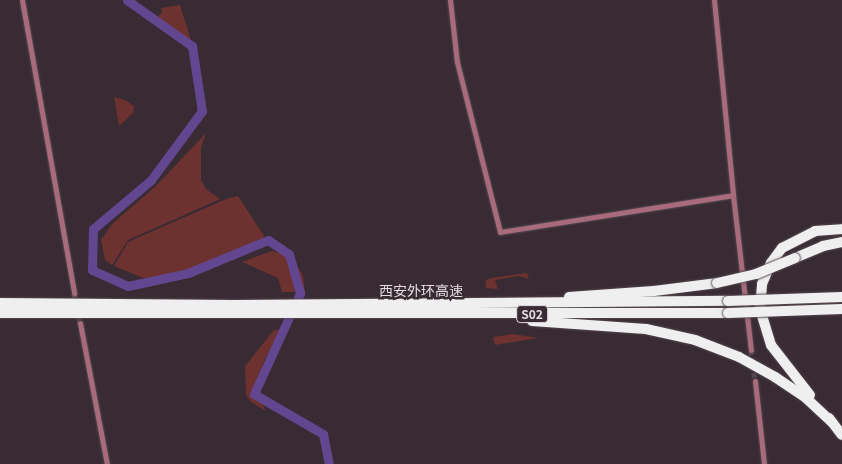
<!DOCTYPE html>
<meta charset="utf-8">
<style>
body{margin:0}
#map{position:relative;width:842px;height:464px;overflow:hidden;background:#382b33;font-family:Georgia,"Noto Sans SC",serif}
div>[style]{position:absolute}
.green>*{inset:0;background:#6d312f}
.river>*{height:9px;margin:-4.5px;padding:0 4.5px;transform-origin:4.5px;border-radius:4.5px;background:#624790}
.minor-tunnel>*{height:5px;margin-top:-2.5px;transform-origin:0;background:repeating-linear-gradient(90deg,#52454d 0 5px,transparent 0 7.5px)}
.roads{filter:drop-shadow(0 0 1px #54474f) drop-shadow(0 0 1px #54474f)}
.minor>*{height:5px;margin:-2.5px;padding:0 2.5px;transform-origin:2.5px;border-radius:2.5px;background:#a86b7b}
.motorway>*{height:10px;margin:-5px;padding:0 5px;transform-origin:5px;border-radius:5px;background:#efefef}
.bridges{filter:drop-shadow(0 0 1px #54474f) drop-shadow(0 0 1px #54474f)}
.motorway-bridge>*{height:10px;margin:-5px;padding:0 5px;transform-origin:5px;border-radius:5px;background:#efefef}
span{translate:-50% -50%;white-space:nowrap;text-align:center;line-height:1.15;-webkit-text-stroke:5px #382b33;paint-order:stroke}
.shield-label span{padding:1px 4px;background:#382b33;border:1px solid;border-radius:4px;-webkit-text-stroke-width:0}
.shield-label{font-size:12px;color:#e4dbe0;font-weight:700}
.street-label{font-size:14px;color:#e4dbe0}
</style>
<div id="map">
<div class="green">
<i style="clip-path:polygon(180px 5px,190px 37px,192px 45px,155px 18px,162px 13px,161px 8px)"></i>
<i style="clip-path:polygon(114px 97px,125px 100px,134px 106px,133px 113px,119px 126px)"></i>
<i style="clip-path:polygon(206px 133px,201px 148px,201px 180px,206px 189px,220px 199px,128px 240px,112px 265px,105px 260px,101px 240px,112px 224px,156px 186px)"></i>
<i style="clip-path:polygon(238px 196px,268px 242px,233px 251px,162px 281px,143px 278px,114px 266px,128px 242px,226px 199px)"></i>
<i style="clip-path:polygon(272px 251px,289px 256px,303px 275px,305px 292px,282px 292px,278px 278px,242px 262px)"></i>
<i style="clip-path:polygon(527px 273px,529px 279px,519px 276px,495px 280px,498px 289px,486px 288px,485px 281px,491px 278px)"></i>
<i style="clip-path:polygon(286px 329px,266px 357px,257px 378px,258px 397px,266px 411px,251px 402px,246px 395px,245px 366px,274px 330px)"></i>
<i style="clip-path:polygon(513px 334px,538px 338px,495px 345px,493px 337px)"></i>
</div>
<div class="river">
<i style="left:127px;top:0;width:80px;rotate:35.3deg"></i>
<i style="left:192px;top:46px;width:66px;rotate:81.3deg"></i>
<i style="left:202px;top:111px;width:86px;rotate:126.5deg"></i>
<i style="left:151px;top:180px;width:76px;rotate:139.8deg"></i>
<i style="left:93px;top:229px;width:41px;rotate:91.4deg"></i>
<i style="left:92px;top:270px;width:39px;rotate:24deg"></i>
<i style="left:128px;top:286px;width:61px;rotate:-12.2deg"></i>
<i style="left:188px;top:273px;width:87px;rotate:-22.4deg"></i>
<i style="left:268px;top:240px;width:25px;rotate:34deg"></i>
<i style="left:289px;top:254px;width:41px;rotate:74.2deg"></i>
<i style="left:300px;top:293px;width:111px;rotate:114.5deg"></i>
<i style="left:254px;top:394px;width:80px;rotate:30.1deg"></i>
<i style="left:323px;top:434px;width:31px;rotate:79deg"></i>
</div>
<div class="minor-tunnel">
<i style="left:74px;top:293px;width:31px;rotate:79deg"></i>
<i style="left:751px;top:350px;width:31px;rotate:83deg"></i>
</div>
<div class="roads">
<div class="minor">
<i style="left:22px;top:0;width:298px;rotate:79.9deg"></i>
<i style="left:450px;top:0;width:62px;rotate:83.6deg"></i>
<i style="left:457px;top:62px;width:175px;rotate:75.8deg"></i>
<i style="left:500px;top:232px;width:236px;rotate:-9deg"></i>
<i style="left:733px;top:195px;width:156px;rotate:83.4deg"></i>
<i style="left:714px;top:0;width:196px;rotate:84.4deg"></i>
<i style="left:80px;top:323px;width:144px;rotate:79.2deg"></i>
<i style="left:755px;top:381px;width:83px;rotate:83.8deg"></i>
</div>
<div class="motorway">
<i style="left:795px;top:258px;width:30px;rotate:-23deg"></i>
<i style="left:823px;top:246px;width:19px;rotate:-12deg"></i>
<i style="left:569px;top:297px;width:85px;rotate:-4deg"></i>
<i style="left:654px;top:291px;width:64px;rotate:-7.2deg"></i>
<i style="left:0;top:303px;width:234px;rotate:0.5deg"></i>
<i style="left:234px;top:305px;width:494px;rotate:-0.5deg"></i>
<i style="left:0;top:313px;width:728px"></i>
<i style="left:532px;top:321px;width:114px;rotate:4deg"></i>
<i style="left:646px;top:329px;width:50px;rotate:12.7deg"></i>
<i style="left:695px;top:340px;width:47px;rotate:21.1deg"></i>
<i style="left:739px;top:357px;width:41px;rotate:29.1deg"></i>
<i style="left:775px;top:377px;width:37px;rotate:34deg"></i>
<i style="left:806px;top:398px;width:35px;rotate:43deg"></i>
<i style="left:810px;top:395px;width:63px;rotate:-128deg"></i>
<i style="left:771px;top:345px;width:39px;rotate:-107deg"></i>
<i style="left:760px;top:308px;width:24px;rotate:-85deg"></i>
<i style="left:762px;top:284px;width:23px;rotate:-67deg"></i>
<i style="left:771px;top:263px;width:19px;rotate:-54deg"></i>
<i style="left:782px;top:248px;width:37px;rotate:-27deg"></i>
<i style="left:815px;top:231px;width:27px;rotate:-4deg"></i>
<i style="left:829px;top:418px;width:21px;rotate:53deg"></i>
</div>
</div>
<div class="bridges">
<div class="motorway-bridge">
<i style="left:717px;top:283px;width:40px;rotate:-13deg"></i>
<i style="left:756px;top:274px;width:42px;rotate:-22.3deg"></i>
<i style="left:728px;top:301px;width:114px;rotate:-2deg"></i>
<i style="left:728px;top:313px;width:114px;rotate:-2deg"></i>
</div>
</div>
<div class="shield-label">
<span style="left:532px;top:314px">S02</span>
</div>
<div class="street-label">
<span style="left:421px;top:290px">西安外环高速</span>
</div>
</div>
